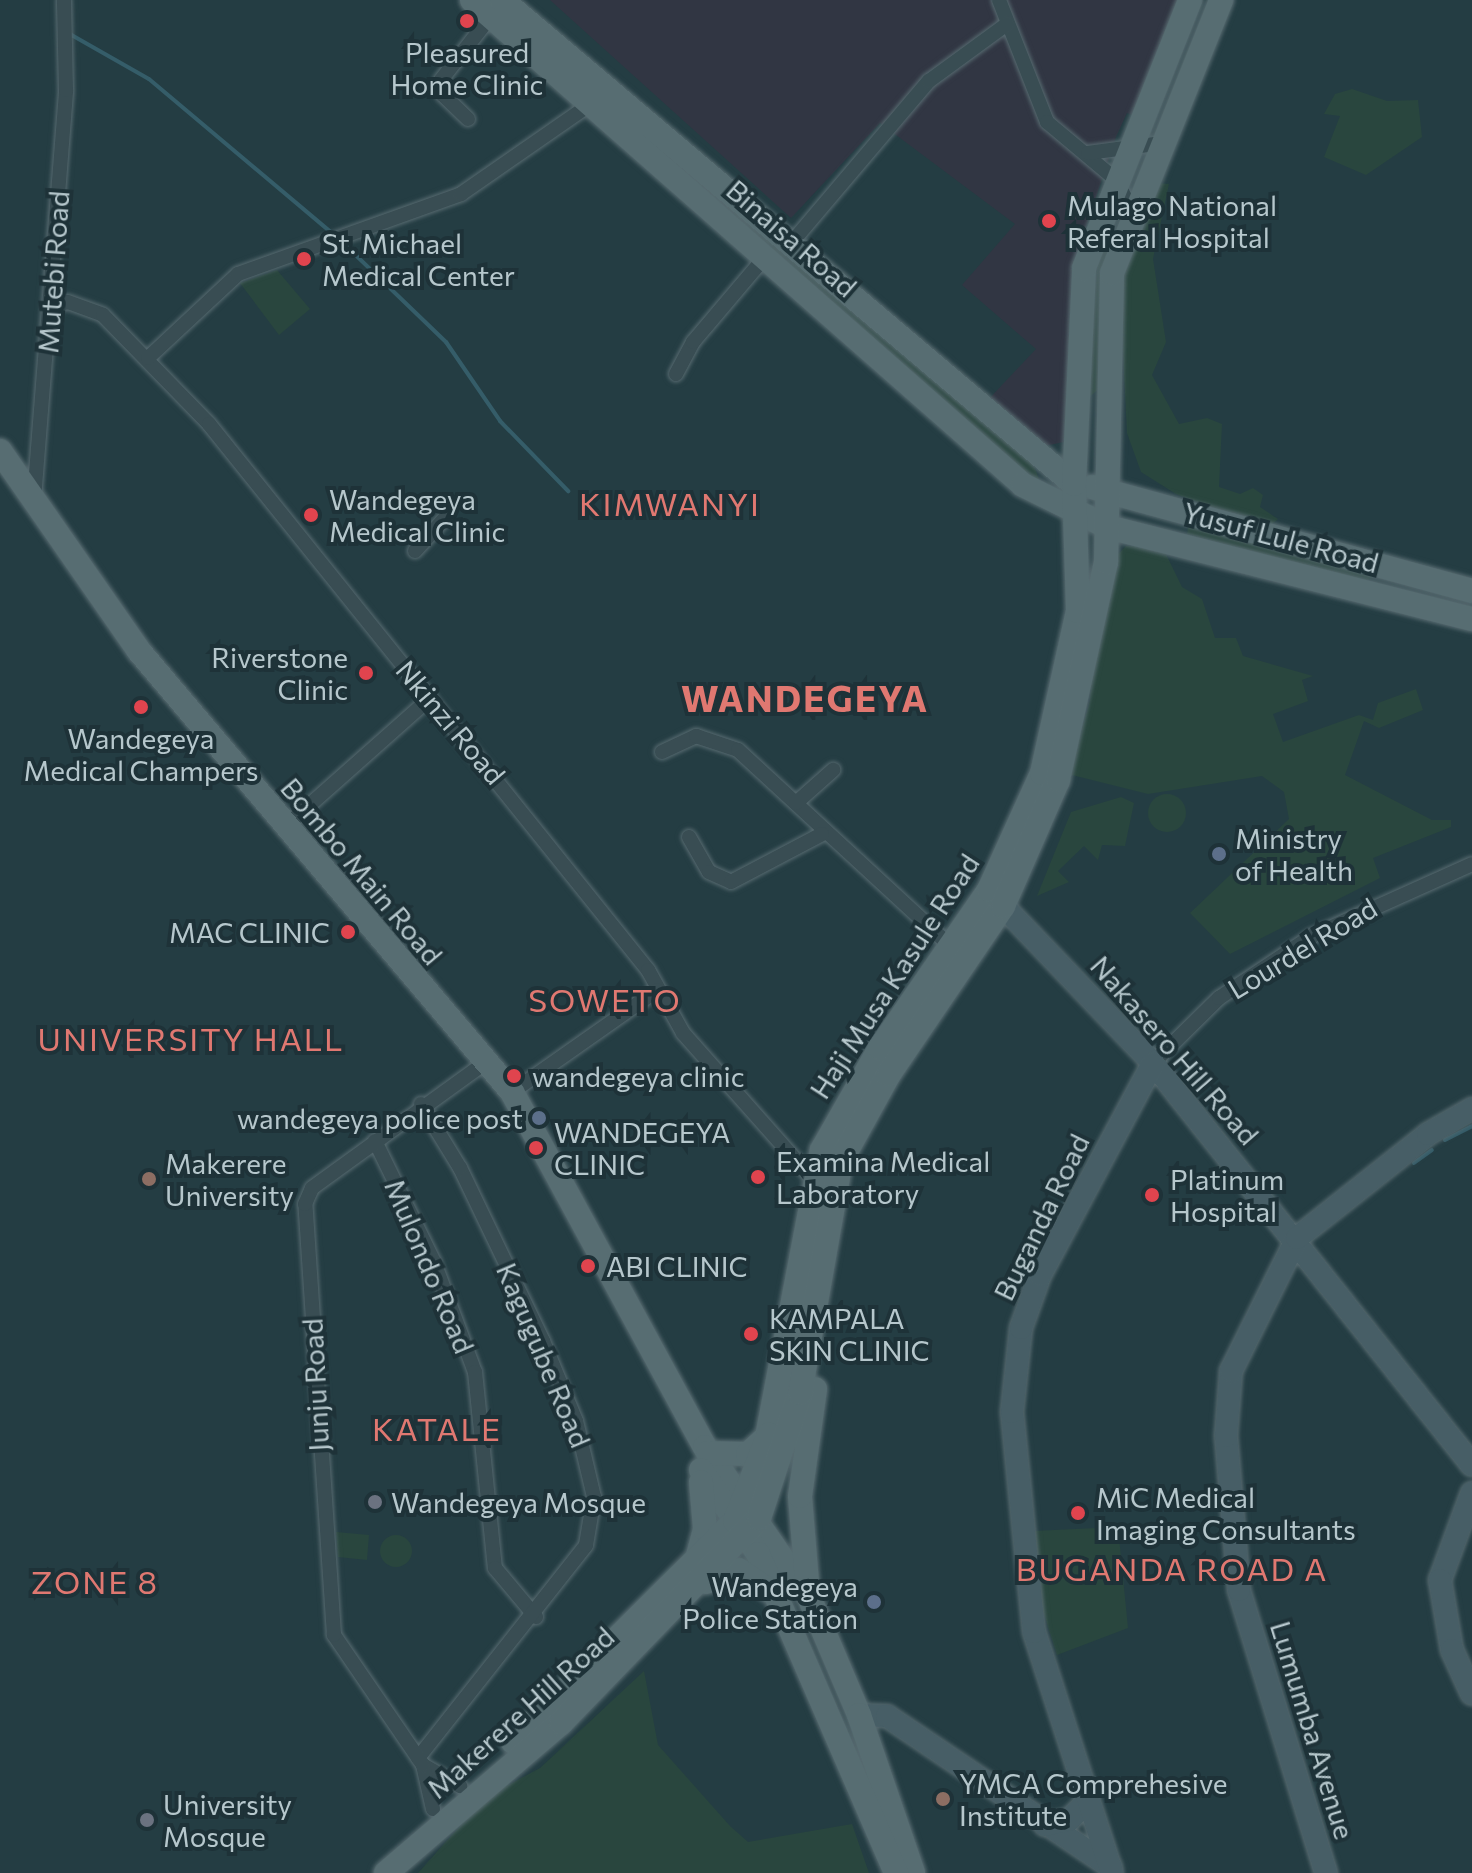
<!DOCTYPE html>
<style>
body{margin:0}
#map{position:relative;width:1472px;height:1873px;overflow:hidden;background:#243d43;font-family:Commissioner,sans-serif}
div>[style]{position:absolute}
.medical>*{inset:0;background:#313643}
.green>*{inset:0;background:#29463e}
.round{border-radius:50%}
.stream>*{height:4px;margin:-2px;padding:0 2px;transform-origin:2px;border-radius:2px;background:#355d69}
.roads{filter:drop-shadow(0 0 2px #576a70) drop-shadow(0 0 2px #576a70)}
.street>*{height:14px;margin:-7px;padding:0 7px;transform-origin:7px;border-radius:7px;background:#394d53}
.secondary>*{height:22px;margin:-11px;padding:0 11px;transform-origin:11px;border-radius:11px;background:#475e66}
.primary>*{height:24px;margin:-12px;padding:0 12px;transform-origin:12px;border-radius:12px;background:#576d72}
.dots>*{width:22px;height:22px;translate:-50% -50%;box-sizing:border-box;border:4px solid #1e3238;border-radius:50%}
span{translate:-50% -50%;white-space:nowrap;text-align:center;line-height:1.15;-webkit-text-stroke:8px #1e3238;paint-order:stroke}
.poi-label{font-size:28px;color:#b6c7cc}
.left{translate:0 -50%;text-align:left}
.right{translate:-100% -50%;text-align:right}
.street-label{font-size:28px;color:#b6c7cc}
.quarter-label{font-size:32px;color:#e07871;letter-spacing:2px}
.district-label{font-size:36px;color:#e07871;font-weight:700;letter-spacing:2px}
</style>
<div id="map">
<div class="medical">
<i style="clip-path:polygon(550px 0,1183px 0,1137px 117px,1127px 113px,1116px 137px,1078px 251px,1068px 441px,1036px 448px,985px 403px,1036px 349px,962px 285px,1015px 224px,880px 123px,791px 218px)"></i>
</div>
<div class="green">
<i style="clip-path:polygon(483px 0,495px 0,1032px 460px,1042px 488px)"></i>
<i style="clip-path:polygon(1352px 89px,1387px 101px,1418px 100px,1422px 137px,1366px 175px,1324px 157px,1340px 116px,1324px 114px,1335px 94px)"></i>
<i style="clip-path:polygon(1157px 183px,1169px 184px,1153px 259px,1166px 342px,1152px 375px,1179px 424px,1207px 418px,1222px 424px,1219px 487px,1240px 494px,1253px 488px,1263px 495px,1260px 507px,1278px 519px,1267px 529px,1176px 494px,1141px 472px,1127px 433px,1119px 271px)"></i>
<i style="clip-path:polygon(1099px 237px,1110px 243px,1103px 268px,1100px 388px,1088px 398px)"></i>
<i style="clip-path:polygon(277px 270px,310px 309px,279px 335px,240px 283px)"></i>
<i style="clip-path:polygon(1189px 523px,1370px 572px,1372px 577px,1366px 582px,1187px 534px)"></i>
<i style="clip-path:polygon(1161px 544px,1182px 587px,1202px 599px,1215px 638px,1236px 638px,1243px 656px,1313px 676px,1302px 680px,1308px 701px,1273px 714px,1283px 742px,1359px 715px,1373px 720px,1378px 703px,1416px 689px,1423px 710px,1379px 728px,1364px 721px,1345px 775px,1432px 820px,1451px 820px,1451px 827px,1373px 858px,1380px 878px,1230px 954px,1190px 913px,1289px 819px,1284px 792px,1262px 776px,1148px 794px,1068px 774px,1090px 701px,1093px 604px,1103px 570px,1126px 546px)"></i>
<i class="round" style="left:1148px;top:794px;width:38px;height:38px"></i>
<i style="clip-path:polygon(1121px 797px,1134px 803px,1125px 846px,1102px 845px,1098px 860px,1084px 846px,1058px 871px,1069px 882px,1037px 896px,1071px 812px)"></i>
<i style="clip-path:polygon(1118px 1527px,1128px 1628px,1057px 1655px,1038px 1595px,1033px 1531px)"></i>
<i style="clip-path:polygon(336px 1532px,369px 1535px,367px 1560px,338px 1557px)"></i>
<i class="round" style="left:380px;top:1535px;width:32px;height:32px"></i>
<i style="clip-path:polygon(644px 1671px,658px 1745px,730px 1826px,748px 1842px,852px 1824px,869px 1873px,418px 1873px,486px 1797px,540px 1768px)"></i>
</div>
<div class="stream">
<i style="left:68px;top:33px;width:93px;rotate:29.6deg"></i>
<i style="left:149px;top:79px;width:242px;rotate:40.1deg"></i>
<i style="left:341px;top:241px;width:146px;rotate:43.9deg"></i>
<i style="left:446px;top:342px;width:96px;rotate:55.6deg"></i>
<i style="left:500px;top:421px;width:98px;rotate:45.8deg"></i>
<i style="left:1445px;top:1140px;width:30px;rotate:-27deg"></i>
<i style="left:1414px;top:1163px;width:22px;rotate:-36deg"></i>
</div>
<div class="roads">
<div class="street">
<i style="left:999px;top:0;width:131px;rotate:68.5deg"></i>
<i style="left:1047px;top:122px;width:89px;rotate:40deg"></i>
<i style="left:1115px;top:179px;width:39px;rotate:61deg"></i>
<i style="left:468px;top:119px;width:35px;rotate:-136deg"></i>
<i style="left:443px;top:95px;width:15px;rotate:-98deg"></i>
<i style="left:441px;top:80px;width:81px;rotate:-52deg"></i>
<i style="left:1088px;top:153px;width:75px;rotate:-7.7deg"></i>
<i style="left:788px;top:247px;width:218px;rotate:-49.7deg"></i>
<i style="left:929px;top:81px;width:97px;rotate:-36.2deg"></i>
<i style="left:51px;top:306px;width:17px;rotate:-13deg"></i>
<i style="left:68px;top:302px;width:37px;rotate:20deg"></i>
<i style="left:103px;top:315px;width:152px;rotate:45.8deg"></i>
<i style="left:209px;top:424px;width:701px;rotate:51.2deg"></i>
<i style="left:648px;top:970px;width:72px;rotate:60.9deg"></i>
<i style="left:683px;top:1033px;width:202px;rotate:48.4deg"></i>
<i style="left:148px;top:358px;width:123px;rotate:-43deg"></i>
<i style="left:238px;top:274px;width:237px;rotate:-19.7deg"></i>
<i style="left:461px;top:194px;width:160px;rotate:-34.8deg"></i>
<i style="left:676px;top:374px;width:36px;rotate:-62deg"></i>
<i style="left:693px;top:342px;width:113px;rotate:-49.7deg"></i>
<i style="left:34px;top:499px;width:410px;rotate:-85.5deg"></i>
<i style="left:66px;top:90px;width:90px;rotate:-91.3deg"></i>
<i style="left:415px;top:551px;width:45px;rotate:-47.7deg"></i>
<i style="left:662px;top:752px;width:38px;rotate:-25deg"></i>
<i style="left:696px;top:736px;width:44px;rotate:18.4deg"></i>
<i style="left:738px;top:750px;width:287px;rotate:42.7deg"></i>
<i style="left:796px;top:803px;width:50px;rotate:-41.7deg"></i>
<i style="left:286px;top:826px;width:193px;rotate:-41.6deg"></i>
<i style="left:689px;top:837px;width:40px;rotate:60.3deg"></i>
<i style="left:709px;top:872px;width:24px;rotate:24deg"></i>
<i style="left:731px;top:882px;width:103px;rotate:-27.8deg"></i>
<i style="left:1153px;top:1063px;width:93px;rotate:-44.6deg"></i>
<i style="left:1219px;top:998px;width:112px;rotate:-33.7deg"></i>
<i style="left:1312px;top:936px;width:175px;rotate:-24.2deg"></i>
<i style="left:512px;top:1092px;width:177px;rotate:-35.1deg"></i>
<i style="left:375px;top:1141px;width:135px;rotate:64deg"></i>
<i style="left:434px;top:1262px;width:117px;rotate:69.6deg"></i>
<i style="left:475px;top:1372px;width:197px;rotate:84.2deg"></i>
<i style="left:495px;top:1568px;width:64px;rotate:50.1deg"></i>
<i style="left:418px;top:1758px;width:271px;rotate:-51.7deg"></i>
<i style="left:586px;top:1545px;width:49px;rotate:-80.5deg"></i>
<i style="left:594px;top:1497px;width:78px;rotate:-103.3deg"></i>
<i style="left:576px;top:1421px;width:87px;rotate:-112.4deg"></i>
<i style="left:543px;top:1341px;width:192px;rotate:-115.6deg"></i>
<i style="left:460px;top:1168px;width:75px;rotate:-121.4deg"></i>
<i style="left:423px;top:1765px;width:43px;rotate:29.6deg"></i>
<i style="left:433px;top:1809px;width:45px;rotate:-102.8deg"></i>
<i style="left:423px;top:1765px;width:158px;rotate:-124.4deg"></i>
<i style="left:334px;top:1635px;width:432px;rotate:-93.8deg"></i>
<i style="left:305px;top:1204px;width:17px;rotate:-66deg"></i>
<i style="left:312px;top:1188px;width:210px;rotate:-35.9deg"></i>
</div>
<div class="secondary">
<i style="left:1003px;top:906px;width:217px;rotate:46.3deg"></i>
<i style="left:1153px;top:1063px;width:513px;rotate:51.57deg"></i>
<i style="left:1472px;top:1493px;width:93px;rotate:110.2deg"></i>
<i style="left:1440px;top:1580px;width:71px;rotate:80.3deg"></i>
<i style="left:1452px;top:1650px;width:48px;rotate:65.6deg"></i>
<i style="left:859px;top:1715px;width:28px;rotate:2deg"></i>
<i style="left:887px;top:1716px;width:270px;rotate:34deg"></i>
<i style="left:1045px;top:1825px;width:25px;rotate:-12deg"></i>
<i style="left:1069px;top:1820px;width:27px;rotate:-45deg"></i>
<i style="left:1112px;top:1873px;width:253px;rotate:-107.9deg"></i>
<i style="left:1034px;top:1632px;width:221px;rotate:-95.7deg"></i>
<i style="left:1012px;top:1412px;width:84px;rotate:-83.9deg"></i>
<i style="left:1021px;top:1328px;width:56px;rotate:-70.3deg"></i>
<i style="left:1040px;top:1275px;width:240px;rotate:-61.9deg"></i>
<i style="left:1326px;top:1873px;width:296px;rotate:-107.1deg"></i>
<i style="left:1239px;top:1590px;width:155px;rotate:-94.8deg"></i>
<i style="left:1226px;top:1436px;width:65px;rotate:-85.6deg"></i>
<i style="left:1231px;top:1371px;width:148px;rotate:-63.6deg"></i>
<i style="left:1297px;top:1238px;width:167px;rotate:-38.4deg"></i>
<i style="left:1428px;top:1134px;width:51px;rotate:-29.6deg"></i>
</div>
<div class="primary">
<i style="left:472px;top:0;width:734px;rotate:41.35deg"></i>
<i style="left:1023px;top:485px;width:95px;rotate:26.3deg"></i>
<i style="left:1108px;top:527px;width:375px;rotate:14.2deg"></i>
<i style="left:502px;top:0;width:749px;rotate:40.24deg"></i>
<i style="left:0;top:451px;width:244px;rotate:55.2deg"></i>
<i style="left:139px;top:651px;width:578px;rotate:49.78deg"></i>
<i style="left:512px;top:1092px;width:404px;rotate:61.5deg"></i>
<i style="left:705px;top:1447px;width:183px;rotate:55.3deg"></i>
<i style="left:809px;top:1597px;width:128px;rotate:67deg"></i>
<i style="left:859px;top:1715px;width:167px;rotate:71.1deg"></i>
<i style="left:1092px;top:487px;width:394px;rotate:15.3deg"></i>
<i style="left:708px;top:1453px;width:40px;rotate:1.4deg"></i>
<i style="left:748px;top:1454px;width:25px;rotate:-42deg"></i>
<i style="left:767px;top:1437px;width:292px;rotate:-79.2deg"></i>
<i style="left:822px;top:1150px;width:117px;rotate:-60.4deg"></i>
<i style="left:880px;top:1048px;width:192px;rotate:-55.4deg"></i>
<i style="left:989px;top:890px;width:128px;rotate:-65.6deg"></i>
<i style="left:1042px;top:773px;width:166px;rotate:-77.5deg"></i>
<i style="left:1078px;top:611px;width:127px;rotate:-91.8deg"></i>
<i style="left:1074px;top:484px;width:216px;rotate:-87.3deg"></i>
<i style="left:1084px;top:268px;width:288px;rotate:-68.4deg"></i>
<i style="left:701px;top:1470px;width:102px;rotate:55.8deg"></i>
<i style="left:758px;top:1554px;width:348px;rotate:66.6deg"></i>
<i style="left:697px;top:1559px;width:31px;rotate:-75deg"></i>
<i style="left:705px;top:1529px;width:47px;rotate:-94.9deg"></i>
<i style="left:706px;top:1582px;width:35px;rotate:-20deg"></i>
<i style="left:739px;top:1570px;width:37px;rotate:34deg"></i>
<i style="left:807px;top:1582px;width:86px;rotate:-94.7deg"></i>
<i style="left:800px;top:1496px;width:108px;rotate:-82deg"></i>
<i style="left:513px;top:1742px;width:313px;rotate:-44.9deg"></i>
<i style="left:735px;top:1521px;width:93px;rotate:-68.7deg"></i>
<i style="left:386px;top:1873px;width:230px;rotate:-40.6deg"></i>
<i style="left:561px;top:1723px;width:285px;rotate:-46deg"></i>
<i style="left:759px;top:1518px;width:132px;rotate:-71.8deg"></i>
<i style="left:800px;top:1393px;width:236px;rotate:-80deg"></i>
<i style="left:841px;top:1161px;width:99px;rotate:-61.1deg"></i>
<i style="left:889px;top:1074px;width:203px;rotate:-55.8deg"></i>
<i style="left:1003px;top:906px;width:137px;rotate:-66.4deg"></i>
<i style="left:1058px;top:780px;width:223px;rotate:-77.6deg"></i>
<i style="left:1106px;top:562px;width:289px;rotate:-88.8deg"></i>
<i style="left:1112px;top:273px;width:294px;rotate:-68.2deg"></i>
</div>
</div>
<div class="dots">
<i style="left:467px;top:21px;background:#e0444e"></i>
<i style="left:1049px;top:221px;background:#e0444e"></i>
<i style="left:304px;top:259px;background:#e0444e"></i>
<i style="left:311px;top:515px;background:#e0444e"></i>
<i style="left:366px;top:673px;background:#e0444e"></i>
<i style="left:141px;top:707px;background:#e0444e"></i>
<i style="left:1219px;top:854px;background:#5c6f8a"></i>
<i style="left:348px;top:932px;background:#e0444e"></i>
<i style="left:514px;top:1076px;background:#e0444e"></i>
<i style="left:539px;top:1118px;background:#5c6f8a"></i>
<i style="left:536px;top:1148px;background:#e0444e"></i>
<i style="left:758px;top:1177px;background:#e0444e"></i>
<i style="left:149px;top:1179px;background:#8d6e63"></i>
<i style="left:1152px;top:1195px;background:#e0444e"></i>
<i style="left:588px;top:1266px;background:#e0444e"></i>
<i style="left:751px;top:1334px;background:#e0444e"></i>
<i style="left:375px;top:1502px;background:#6b7280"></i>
<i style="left:1078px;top:1513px;background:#e0444e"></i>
<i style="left:874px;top:1602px;background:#5c6f8a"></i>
<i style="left:943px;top:1799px;background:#8d6e63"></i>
<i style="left:147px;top:1820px;background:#6b7280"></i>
</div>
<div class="poi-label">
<span style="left:467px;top:68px">Pleasured<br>Home Clinic</span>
<span class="left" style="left:1067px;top:221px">Mulago National<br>Referal Hospital</span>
<span class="left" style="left:322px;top:259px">St. Michael<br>Medical Center</span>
<span class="left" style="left:329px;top:515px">Wandegeya<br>Medical Clinic</span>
<span class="right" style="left:348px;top:673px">Riverstone<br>Clinic</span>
<span style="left:141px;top:754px">Wandegeya<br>Medical Champers</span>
<span class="left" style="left:1235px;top:854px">Ministry<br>of Health</span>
<span class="right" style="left:330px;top:932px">MAC CLINIC</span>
<span class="left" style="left:532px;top:1076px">wandegeya clinic</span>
<span class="right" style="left:523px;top:1118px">wandegeya police post</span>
<span class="left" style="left:554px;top:1148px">WANDEGEYA<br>CLINIC</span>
<span class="left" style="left:776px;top:1177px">Examina Medical<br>Laboratory</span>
<span class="left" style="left:165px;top:1179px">Makerere<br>University</span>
<span class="left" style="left:1170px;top:1195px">Platinum<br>Hospital</span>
<span class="left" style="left:606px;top:1266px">ABI CLINIC</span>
<span class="left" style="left:769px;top:1334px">KAMPALA<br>SKIN CLINIC</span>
<span class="left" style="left:1096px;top:1513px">MiC Medical<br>Imaging Consultants</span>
<span class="left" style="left:391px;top:1502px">Wandegeya Mosque</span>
<span class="right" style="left:858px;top:1602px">Wandegeya<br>Police Station</span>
<span class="left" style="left:959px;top:1799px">YMCA Comprehesive<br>Institute</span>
<span class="left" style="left:163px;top:1820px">University<br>Mosque</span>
</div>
<div class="street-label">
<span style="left:792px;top:238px;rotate:41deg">Binaisa Road</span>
<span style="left:53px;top:272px;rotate:-86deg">Mutebi Road</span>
<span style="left:1281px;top:537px;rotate:15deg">Yusuf Lule Road</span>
<span style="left:451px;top:722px;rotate:50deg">Nkinzi Road</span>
<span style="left:362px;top:871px;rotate:50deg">Bombo Main Road</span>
<span style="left:1302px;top:948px;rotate:-31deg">Lourdel Road</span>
<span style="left:894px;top:976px;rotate:-57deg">Haji Musa Kasule Road</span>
<span style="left:1175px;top:1050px;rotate:49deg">Nakasero Hill Road</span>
<span style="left:1041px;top:1217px;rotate:-64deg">Buganda Road</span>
<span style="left:430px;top:1266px;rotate:67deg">Mulondo Road</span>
<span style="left:544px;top:1355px;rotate:67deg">Kagugube Road</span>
<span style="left:315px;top:1385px;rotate:-93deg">Junju Road</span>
<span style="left:520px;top:1712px;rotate:-42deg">Makerere Hill Road</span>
<span style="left:1313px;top:1730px;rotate:73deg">Lumumba Avenue</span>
</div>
<div class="quarter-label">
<span style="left:670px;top:503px">KIMWANYI</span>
<span style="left:605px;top:999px">SOWETO</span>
<span style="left:191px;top:1038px">UNIVERSITY HALL</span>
<span style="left:437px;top:1428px">KATALE</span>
<span style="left:1172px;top:1568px">BUGANDA ROAD A</span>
<span style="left:95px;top:1581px">ZONE 8</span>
</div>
<div class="district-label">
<span style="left:805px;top:698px">WANDEGEYA</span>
</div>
</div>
